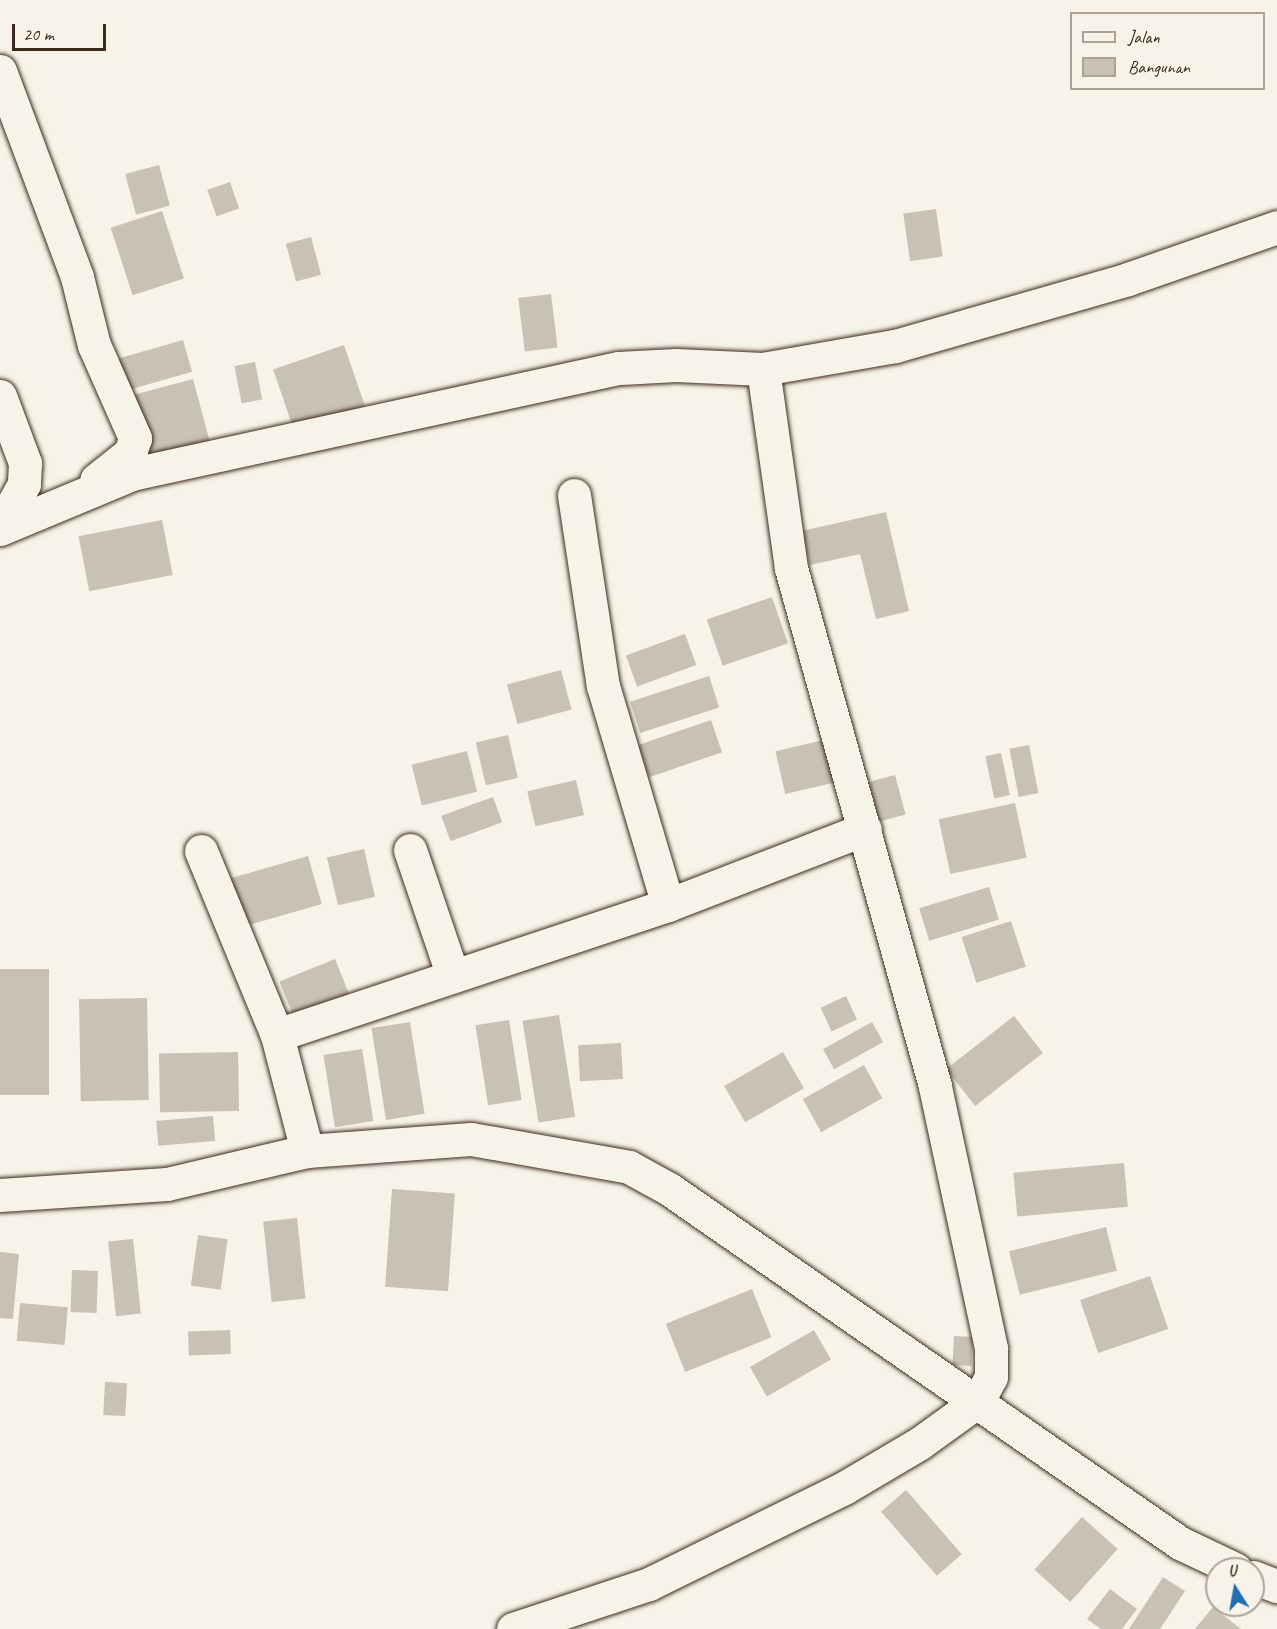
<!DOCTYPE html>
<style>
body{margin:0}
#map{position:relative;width:1277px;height:1629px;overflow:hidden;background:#f7f3e8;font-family:Caveat,sans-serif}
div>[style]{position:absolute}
.building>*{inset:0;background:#c8c1b6;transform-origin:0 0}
.roads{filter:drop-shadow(0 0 2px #3b2a1e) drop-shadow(0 0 2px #3b2a1e)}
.minor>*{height:33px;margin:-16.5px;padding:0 16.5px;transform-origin:16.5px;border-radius:16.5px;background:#f7f3e8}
span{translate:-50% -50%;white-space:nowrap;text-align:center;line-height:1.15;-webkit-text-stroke:5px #f7f3e8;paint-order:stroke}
.legend{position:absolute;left:1070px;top:12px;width:195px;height:78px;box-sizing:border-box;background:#f7f3e8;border:2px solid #aca397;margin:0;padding:8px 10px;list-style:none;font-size:18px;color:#3b2a1e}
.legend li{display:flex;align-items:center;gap:12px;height:30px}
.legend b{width:30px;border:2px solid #aca397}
.north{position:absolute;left:1205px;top:1557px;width:60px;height:60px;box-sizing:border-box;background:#f7f3e8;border:2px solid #aca397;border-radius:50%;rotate:349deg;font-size:16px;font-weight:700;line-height:24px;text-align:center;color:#3b2a1e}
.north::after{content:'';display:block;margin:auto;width:21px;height:27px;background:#1f6fb2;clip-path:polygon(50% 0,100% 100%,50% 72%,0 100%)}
.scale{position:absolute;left:12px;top:24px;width:94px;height:27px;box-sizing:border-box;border:3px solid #3b2a1e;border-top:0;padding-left:8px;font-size:18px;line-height:21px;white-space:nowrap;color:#3b2a1e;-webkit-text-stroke:4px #f7f3e8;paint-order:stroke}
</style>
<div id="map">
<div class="building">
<i style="left:159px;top:165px;width:42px;height:35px;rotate:75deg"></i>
<i style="left:230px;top:182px;width:28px;height:24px;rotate:71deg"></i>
<i style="left:936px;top:209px;width:48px;height:33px;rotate:82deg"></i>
<i style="left:162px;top:211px;width:71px;height:54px;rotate:72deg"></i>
<i style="left:311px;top:237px;width:39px;height:26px;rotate:75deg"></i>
<i style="left:551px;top:294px;width:54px;height:33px;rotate:83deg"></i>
<i style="left:183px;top:340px;width:33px;height:67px;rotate:74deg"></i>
<i style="left:344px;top:345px;width:64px;height:75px;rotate:71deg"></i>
<i style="left:255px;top:362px;width:38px;height:21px;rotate:79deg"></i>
<i style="left:193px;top:379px;width:65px;height:61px;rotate:75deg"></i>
<i style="clip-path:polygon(886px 512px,909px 611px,876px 619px,860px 554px,810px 565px,802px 531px)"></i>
<i style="left:162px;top:520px;width:56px;height:85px;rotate:79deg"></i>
<i style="left:772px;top:597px;width:49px;height:69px;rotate:71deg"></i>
<i style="left:685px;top:634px;width:33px;height:63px;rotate:70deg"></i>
<i style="left:561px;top:670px;width:41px;height:56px;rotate:75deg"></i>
<i style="left:709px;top:676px;width:33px;height:83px;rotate:72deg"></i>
<i style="left:711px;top:720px;width:34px;height:77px;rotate:71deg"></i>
<i style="left:508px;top:735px;width:44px;height:33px;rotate:77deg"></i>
<i style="left:828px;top:739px;width:44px;height:54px;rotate:77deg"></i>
<i style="left:1029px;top:745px;width:49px;height:20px;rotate:79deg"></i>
<i style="left:467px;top:751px;width:42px;height:57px;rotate:76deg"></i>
<i style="left:1001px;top:753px;width:43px;height:16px;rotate:78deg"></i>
<i style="left:895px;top:775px;width:41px;height:27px;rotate:75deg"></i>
<i style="left:576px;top:780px;width:36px;height:50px;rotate:77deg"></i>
<i style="left:493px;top:797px;width:27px;height:55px;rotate:70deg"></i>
<i style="left:1015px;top:803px;width:56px;height:78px;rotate:78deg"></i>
<i style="left:364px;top:849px;width:49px;height:38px;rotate:77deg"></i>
<i style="left:308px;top:856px;width:50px;height:81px;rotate:74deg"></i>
<i style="left:989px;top:887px;width:34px;height:73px;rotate:73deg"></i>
<i style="left:1011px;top:921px;width:48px;height:52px;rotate:72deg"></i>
<i style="left:335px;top:959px;width:38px;height:60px;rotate:68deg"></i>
<i style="left:0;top:969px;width:49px;height:126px"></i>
<i style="left:846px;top:996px;width:26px;height:28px;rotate:65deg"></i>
<i style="left:147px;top:998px;width:102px;height:68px;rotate:89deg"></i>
<i style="left:559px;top:1015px;width:103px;height:37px;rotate:81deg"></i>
<i style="left:1014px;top:1016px;width:47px;height:86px;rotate:52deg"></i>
<i style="left:509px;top:1020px;width:81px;height:34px;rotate:81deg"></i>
<i style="left:410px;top:1022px;width:93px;height:39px;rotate:81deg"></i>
<i style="left:872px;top:1022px;width:23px;height:56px;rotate:61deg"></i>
<i style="left:621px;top:1043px;width:36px;height:43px;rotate:87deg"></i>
<i style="left:362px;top:1049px;width:73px;height:39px;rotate:81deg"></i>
<i style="left:238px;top:1052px;width:59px;height:79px;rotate:89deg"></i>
<i style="left:783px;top:1052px;width:42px;height:68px;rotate:60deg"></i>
<i style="left:864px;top:1065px;width:38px;height:70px;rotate:61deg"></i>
<i style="left:213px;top:1116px;width:25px;height:57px;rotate:85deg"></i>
<i style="left:1124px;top:1163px;width:44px;height:111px;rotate:85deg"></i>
<i style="left:392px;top:1189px;width:63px;height:98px;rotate:4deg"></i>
<i style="left:297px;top:1218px;width:81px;height:34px;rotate:84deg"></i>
<i style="left:1106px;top:1227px;width:45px;height:100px;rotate:76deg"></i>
<i style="left:198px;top:1235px;width:30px;height:51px;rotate:8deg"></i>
<i style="left:133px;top:1239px;width:75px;height:25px;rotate:84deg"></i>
<i style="clip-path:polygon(0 1252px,19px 1254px,13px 1319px,0 1318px)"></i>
<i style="left:72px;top:1270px;width:26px;height:42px;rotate:2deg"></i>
<i style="left:1150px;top:1276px;width:56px;height:74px;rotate:71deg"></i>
<i style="left:752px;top:1289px;width:52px;height:93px;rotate:68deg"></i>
<i style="left:20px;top:1303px;width:48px;height:38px;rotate:5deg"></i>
<i style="left:230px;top:1330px;width:24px;height:42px;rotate:88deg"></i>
<i style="left:814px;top:1330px;width:34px;height:74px;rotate:60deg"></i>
<i style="left:954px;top:1336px;width:19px;height:29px;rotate:3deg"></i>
<i style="left:105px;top:1382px;width:22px;height:33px;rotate:3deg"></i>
<i style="left:906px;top:1490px;width:85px;height:33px;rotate:49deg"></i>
<i style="left:1082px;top:1517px;width:48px;height:71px;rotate:42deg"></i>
<i style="clip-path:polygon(1163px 1577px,1185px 1591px,1160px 1629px,1129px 1629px)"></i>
<i style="clip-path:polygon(1110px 1589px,1137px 1609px,1122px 1629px,1101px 1629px,1087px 1619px)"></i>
<i style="clip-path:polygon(1213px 1607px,1241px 1629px,1195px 1629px)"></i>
</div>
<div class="roads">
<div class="minor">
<i style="left:0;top:71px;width:220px;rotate:69.5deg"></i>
<i style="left:77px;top:277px;width:70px;rotate:76deg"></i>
<i style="left:94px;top:345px;width:102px;rotate:66.2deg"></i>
<i style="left:135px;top:438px;width:16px;rotate:108deg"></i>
<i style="left:130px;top:453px;width:43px;rotate:141.5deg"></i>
<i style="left:0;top:396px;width:72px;rotate:69.5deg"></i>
<i style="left:25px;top:463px;width:21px;rotate:93deg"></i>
<i style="left:24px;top:484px;width:49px;rotate:119.2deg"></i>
<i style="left:574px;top:495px;width:193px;rotate:81.4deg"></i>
<i style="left:603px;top:686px;width:228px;rotate:73.5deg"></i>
<i style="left:0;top:529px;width:143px;rotate:-22.6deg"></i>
<i style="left:132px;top:474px;width:498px;rotate:-12.3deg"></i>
<i style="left:619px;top:368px;width:57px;rotate:-3deg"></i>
<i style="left:676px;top:365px;width:87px;rotate:2.6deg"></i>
<i style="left:763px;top:369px;width:134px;rotate:-9.9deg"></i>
<i style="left:895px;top:346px;width:242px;rotate:-16deg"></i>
<i style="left:1128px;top:279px;width:158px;rotate:-19.2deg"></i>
<i style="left:410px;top:850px;width:133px;rotate:71.2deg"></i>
<i style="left:201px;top:851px;width:199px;rotate:67.6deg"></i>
<i style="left:277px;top:1035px;width:120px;rotate:75.5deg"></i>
<i style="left:277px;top:1035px;width:412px;rotate:-18.4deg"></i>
<i style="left:668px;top:905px;width:211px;rotate:-21.1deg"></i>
<i style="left:0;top:1195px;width:167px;rotate:-3.8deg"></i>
<i style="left:167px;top:1184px;width:144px;rotate:-13.3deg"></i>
<i style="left:307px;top:1151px;width:164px;rotate:-4.2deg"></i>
<i style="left:471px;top:1139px;width:160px;rotate:10deg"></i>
<i style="left:629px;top:1167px;width:46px;rotate:28.8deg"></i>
<i style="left:669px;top:1189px;width:622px;rotate:34.71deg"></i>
<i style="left:1180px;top:1543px;width:61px;rotate:25.3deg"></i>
<i style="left:1253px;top:1577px;width:26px;rotate:21deg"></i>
<i style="left:513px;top:1629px;width:143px;rotate:-18.3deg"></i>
<i style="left:649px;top:1584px;width:217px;rotate:-26.2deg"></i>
<i style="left:844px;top:1488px;width:88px;rotate:-30.6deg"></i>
<i style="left:920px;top:1443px;width:72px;rotate:-35.9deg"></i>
<i style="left:978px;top:1401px;width:27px;rotate:-62deg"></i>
<i style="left:991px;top:1377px;width:29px;rotate:-90deg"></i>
<i style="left:991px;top:1348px;width:268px;rotate:-102.1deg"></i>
<i style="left:935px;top:1086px;width:538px;rotate:-105.54deg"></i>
<i style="left:791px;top:568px;width:201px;rotate:-98deg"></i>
</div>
</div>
<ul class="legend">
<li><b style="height:8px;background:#f7f3e8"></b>Jalan</li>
<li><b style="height:16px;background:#c8c1b6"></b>Bangunan</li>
</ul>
<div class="north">U</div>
<div class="scale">20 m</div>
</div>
